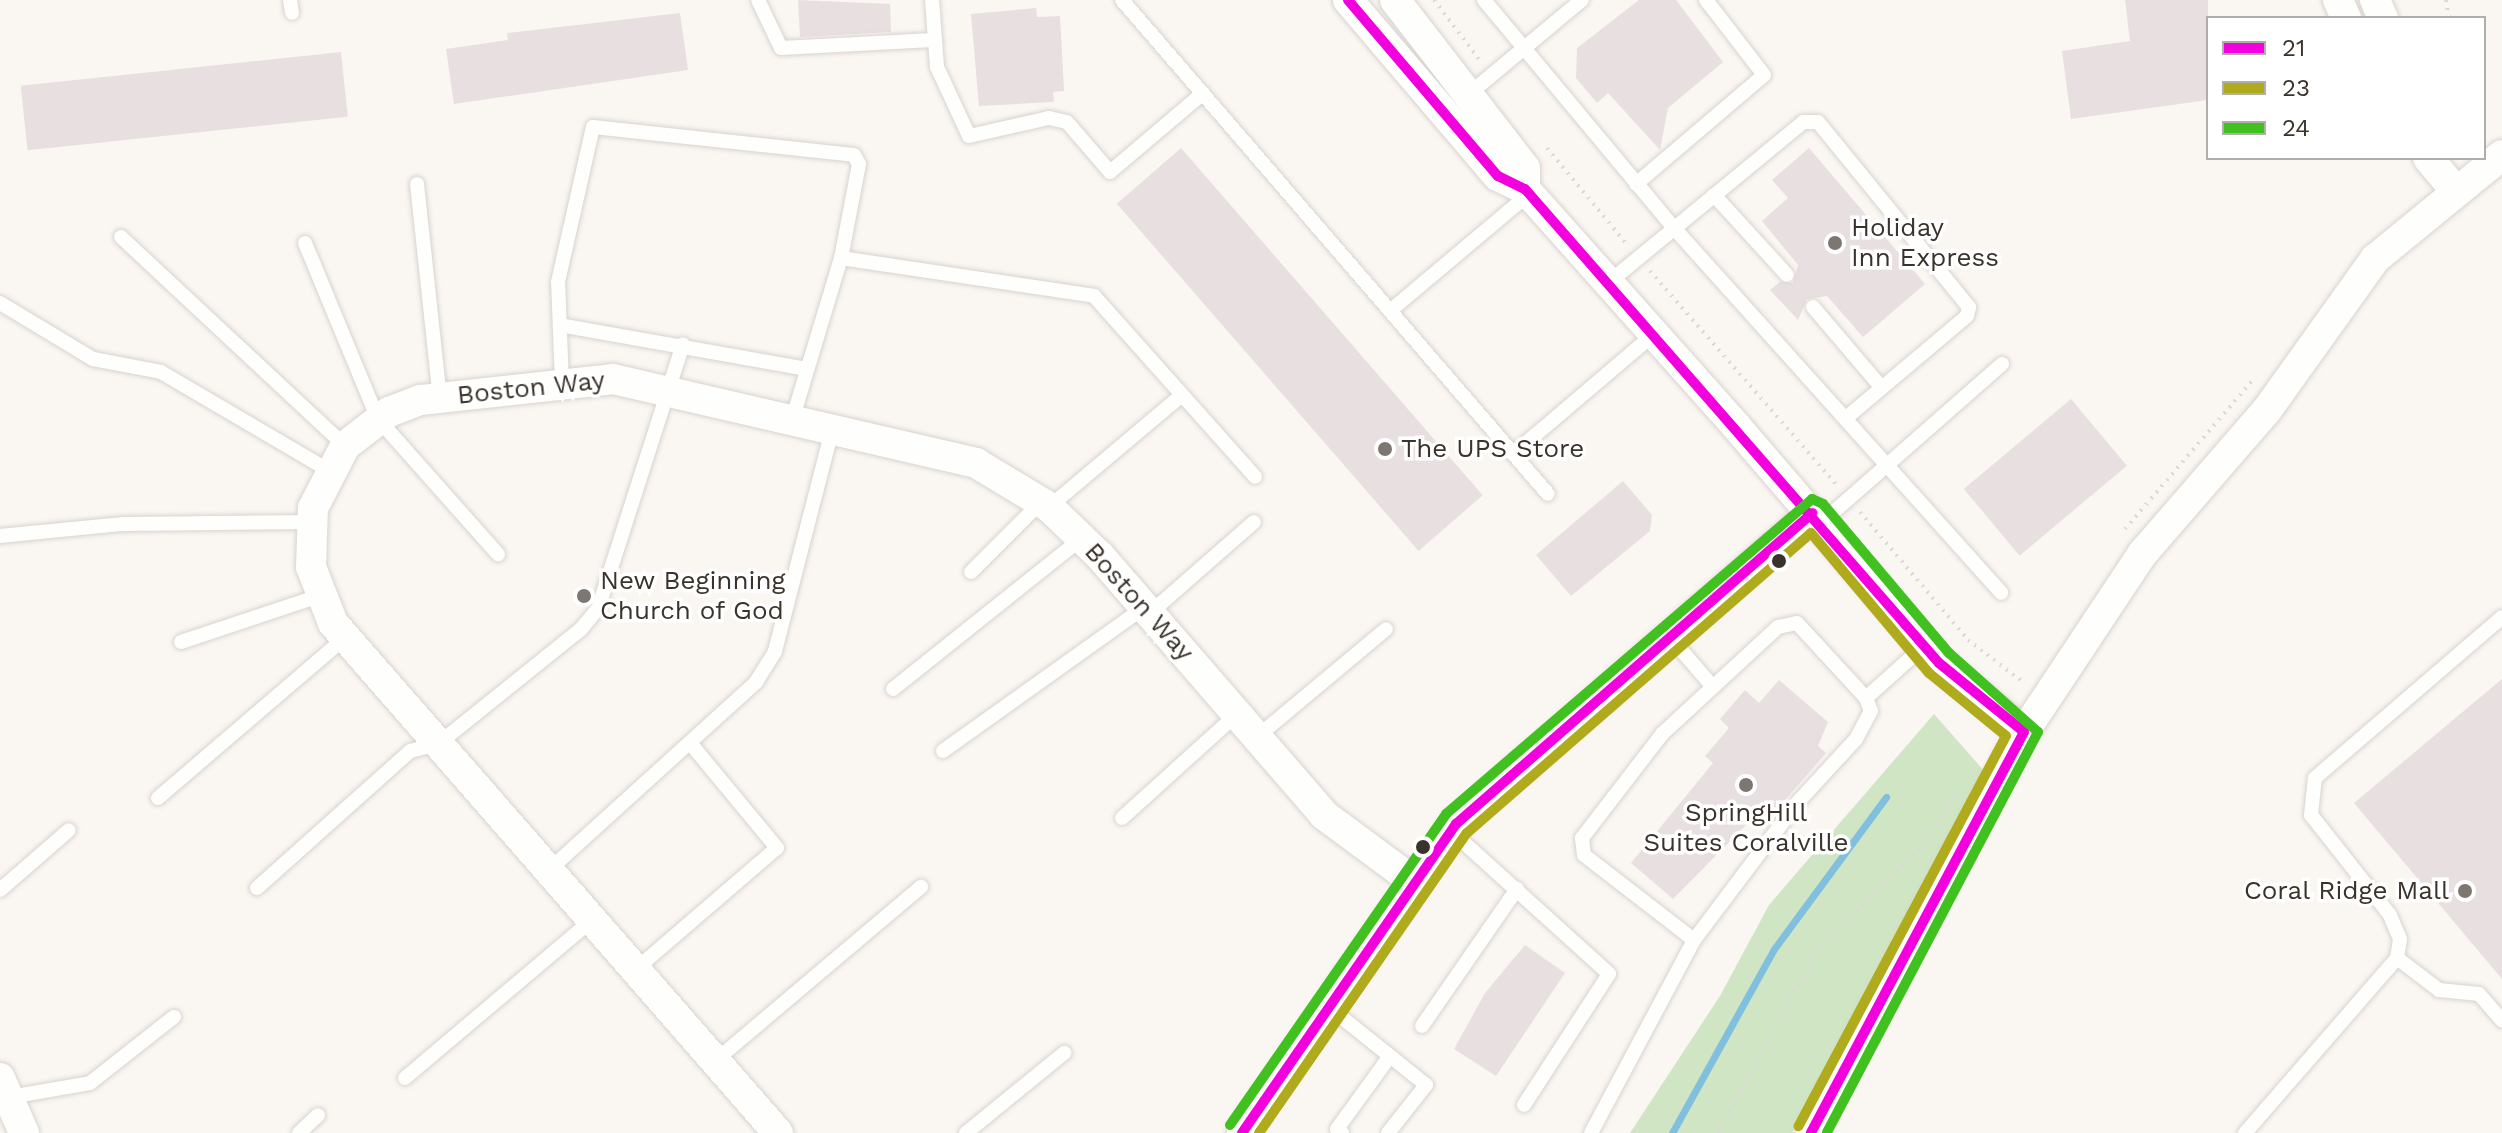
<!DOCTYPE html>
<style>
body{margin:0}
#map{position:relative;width:2502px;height:1133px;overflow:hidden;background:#faf6f2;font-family:"Work Sans",sans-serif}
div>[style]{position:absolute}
.green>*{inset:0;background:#cfe5c4}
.stream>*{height:7px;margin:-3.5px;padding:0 3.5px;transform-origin:3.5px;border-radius:3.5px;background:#80bfde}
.building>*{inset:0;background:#e8dfe1;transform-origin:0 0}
.path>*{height:4px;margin-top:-2px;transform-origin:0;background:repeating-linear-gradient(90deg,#dbd9d8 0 2px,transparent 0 8px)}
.roads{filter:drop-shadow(0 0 2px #d8d3ce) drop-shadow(0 0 2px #d8d3ce)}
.service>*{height:14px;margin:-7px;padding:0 7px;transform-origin:7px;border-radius:7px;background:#fefefd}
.minor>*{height:30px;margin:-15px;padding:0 15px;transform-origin:15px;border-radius:15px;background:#fefefd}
.bus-1>*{height:10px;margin:-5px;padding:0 5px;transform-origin:5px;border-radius:5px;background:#f200de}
.bus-2>*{height:10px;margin:-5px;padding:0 5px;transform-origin:5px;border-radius:5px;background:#b0ab1c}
.bus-3>*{height:10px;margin:-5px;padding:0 5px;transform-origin:5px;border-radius:5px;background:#40c120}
.dots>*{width:22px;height:22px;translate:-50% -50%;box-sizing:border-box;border:4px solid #fff;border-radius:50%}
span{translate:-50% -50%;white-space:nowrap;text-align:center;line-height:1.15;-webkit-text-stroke:7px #fff;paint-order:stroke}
.poi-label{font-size:26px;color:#3a332b}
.left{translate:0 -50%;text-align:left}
.right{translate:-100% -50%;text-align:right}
.street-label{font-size:26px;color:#3a332b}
.legend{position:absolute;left:2206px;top:16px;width:280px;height:144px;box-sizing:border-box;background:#fff;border:2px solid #b0adaa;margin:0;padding:10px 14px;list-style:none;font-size:24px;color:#3a332b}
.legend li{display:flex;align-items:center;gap:16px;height:40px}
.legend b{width:40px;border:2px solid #b0adaa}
</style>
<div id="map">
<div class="green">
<i style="clip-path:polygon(1934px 714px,1985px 772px,1792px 1133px,1630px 1133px,1720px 996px,1769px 905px)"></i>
</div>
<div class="stream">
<i style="left:1672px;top:1133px;width:210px;rotate:-61deg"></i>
<i style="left:1774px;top:949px;width:189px;rotate:-53.6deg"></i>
</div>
<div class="building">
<i style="clip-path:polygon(798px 0,890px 4px,891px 32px,800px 37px)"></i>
<i style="clip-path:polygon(1639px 0,1676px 0,1723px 62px,1668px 108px,1660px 150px,1608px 93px,1597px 103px,1576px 78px,1577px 48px)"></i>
<i style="clip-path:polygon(2125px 0,2208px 0,2208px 100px,2071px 119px,2062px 51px,2130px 41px)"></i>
<i style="clip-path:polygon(1036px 8px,1037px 17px,1060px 16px,1064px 91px,1053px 92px,1054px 102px,979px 106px,971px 14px)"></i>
<i style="clip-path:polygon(680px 13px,688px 70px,454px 104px,446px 49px,508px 40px,507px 33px)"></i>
<i style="left:341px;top:52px;width:65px;height:322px;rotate:84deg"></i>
<i style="left:1181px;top:148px;width:460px;height:85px;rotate:49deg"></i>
<i style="clip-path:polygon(1809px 148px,1925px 284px,1863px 337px,1827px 296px,1807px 299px,1798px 320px,1770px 290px,1780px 282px,1793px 283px,1798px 265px,1762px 221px,1788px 198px,1772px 180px)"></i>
<i style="left:2071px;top:399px;width:87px;height:140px;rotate:50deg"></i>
<i style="clip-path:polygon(1623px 481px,1652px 515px,1650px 531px,1571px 596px,1536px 555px)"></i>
<i style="clip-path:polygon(2502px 679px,2502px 979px,2354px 803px)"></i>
<i style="clip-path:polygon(1779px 680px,1828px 722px,1818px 746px,1826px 753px,1773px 814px,1764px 807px,1673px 899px,1631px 863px,1713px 763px,1705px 756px,1729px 728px,1720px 719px,1745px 690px,1759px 703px)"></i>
<i style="clip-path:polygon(1525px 945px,1565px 973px,1496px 1076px,1454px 1049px,1485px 993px)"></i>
</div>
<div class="path">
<i style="left:1434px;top:0;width:78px;rotate:52.8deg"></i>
<i style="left:2446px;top:0;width:18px;rotate:81deg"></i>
<i style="left:2484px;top:117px;width:9px;rotate:90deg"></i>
<i style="left:1547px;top:148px;width:124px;rotate:50.3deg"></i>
<i style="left:1650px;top:271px;width:283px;rotate:48.9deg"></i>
<i style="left:1860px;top:512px;width:167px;rotate:49.8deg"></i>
<i style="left:1968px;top:640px;width:69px;rotate:37.4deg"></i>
<i style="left:2125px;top:529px;width:195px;rotate:-49.4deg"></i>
<i style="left:1718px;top:1133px;width:215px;rotate:-61.4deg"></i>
<i style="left:1821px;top:944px;width:142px;rotate:-44.1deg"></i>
<i style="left:1923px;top:845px;width:59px;rotate:-56.9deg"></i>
</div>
<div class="roads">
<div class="service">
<i style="left:290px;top:0;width:13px;rotate:81deg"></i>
<i style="left:758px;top:0;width:53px;rotate:64.4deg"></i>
<i style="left:781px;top:48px;width:152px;rotate:-3deg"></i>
<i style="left:932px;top:0;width:67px;rotate:85.7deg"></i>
<i style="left:937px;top:67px;width:76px;rotate:65.1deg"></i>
<i style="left:969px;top:136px;width:82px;rotate:-12.7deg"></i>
<i style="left:1049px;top:118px;width:18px;rotate:13deg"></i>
<i style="left:1067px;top:122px;width:66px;rotate:49.3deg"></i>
<i style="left:1110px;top:172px;width:122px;rotate:-40.3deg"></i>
<i style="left:1122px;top:0;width:652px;rotate:49.23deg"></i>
<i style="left:1484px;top:0;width:297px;rotate:50.2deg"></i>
<i style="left:1674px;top:228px;width:490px;rotate:48.1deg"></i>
<i style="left:1469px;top:94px;width:147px;rotate:-39.8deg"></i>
<i style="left:417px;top:184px;width:215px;rotate:83.9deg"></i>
<i style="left:1636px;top:184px;width:168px;rotate:-40.4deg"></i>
<i style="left:1764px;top:75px;width:95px;rotate:-127.7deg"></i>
<i style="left:1714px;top:195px;width:108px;rotate:47.6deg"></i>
<i style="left:121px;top:237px;width:306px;rotate:43deg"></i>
<i style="left:305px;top:243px;width:191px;rotate:67.5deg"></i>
<i style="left:378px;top:419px;width:181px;rotate:48.4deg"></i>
<i style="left:841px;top:258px;width:256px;rotate:8.5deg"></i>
<i style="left:1094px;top:296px;width:242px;rotate:48.3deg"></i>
<i style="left:1608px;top:283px;width:253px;rotate:-39.5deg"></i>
<i style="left:1803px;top:122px;width:15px"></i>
<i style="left:1818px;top:122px;width:239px;rotate:50.8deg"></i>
<i style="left:1969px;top:307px;width:9px;rotate:103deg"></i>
<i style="left:1967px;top:316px;width:158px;rotate:139.9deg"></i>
<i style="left:0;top:303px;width:109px;rotate:31.1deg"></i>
<i style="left:93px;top:359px;width:69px;rotate:10.8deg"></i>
<i style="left:161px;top:372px;width:194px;rotate:30.4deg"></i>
<i style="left:1813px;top:307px;width:106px;rotate:49.6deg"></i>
<i style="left:1390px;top:311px;width:182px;rotate:-40.1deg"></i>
<i style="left:560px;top:325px;width:251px;rotate:10.1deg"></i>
<i style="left:562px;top:384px;width:102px;rotate:-92.2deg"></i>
<i style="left:558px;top:282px;width:159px;rotate:-77.3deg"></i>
<i style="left:593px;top:127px;width:262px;rotate:6.1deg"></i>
<i style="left:854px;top:155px;width:10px;rotate:61deg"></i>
<i style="left:859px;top:164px;width:96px;rotate:100.8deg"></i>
<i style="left:841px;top:258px;width:166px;rotate:106.8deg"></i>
<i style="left:1513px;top:454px;width:185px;rotate:-40.4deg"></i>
<i style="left:1049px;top:507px;width:174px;rotate:-40.1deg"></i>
<i style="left:1821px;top:523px;width:241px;rotate:-41.3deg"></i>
<i style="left:0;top:536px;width:124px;rotate:-5.6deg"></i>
<i style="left:123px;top:524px;width:188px;rotate:-0.6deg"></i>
<i style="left:971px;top:572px;width:99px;rotate:-45deg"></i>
<i style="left:1150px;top:613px;width:138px;rotate:-41.2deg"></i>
<i style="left:1669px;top:636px;width:67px;rotate:49.2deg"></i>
<i style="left:181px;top:642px;width:145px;rotate:-18.4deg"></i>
<i style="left:893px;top:689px;width:242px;rotate:-38.6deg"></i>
<i style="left:1257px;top:737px;width:168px;rotate:-39.9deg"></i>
<i style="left:943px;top:751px;width:248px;rotate:-35.5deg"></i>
<i style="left:158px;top:798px;width:248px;rotate:-40.6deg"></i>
<i style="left:1122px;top:818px;width:155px;rotate:-42.1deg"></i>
<i style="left:1451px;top:831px;width:213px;rotate:42.1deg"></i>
<i style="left:1609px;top:974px;width:156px;rotate:123deg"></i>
<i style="left:549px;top:870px;width:280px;rotate:-42.2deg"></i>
<i style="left:756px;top:682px;width:36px;rotate:-58deg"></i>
<i style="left:775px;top:651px;width:232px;rotate:-75.5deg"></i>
<i style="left:257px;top:888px;width:205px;rotate:-41.8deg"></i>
<i style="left:410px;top:751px;width:29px;rotate:-14deg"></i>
<i style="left:438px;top:744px;width:184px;rotate:-38.8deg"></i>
<i style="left:581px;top:629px;width:26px;rotate:-50deg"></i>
<i style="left:598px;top:609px;width:278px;rotate:-72.2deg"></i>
<i style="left:0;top:890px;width:91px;rotate:-41deg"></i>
<i style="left:1694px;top:940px;width:173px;rotate:-53deg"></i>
<i style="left:1798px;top:802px;width:86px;rotate:-47.4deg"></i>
<i style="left:1856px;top:739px;width:32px;rotate:-62deg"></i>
<i style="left:1871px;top:711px;width:14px;rotate:-111deg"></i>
<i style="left:2397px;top:958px;width:53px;rotate:37.3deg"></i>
<i style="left:2439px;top:990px;width:40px;rotate:5.7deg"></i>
<i style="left:2479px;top:994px;width:35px;rotate:49deg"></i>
<i style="left:635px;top:970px;width:187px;rotate:-40.7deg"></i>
<i style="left:777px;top:848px;width:136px;rotate:-129.6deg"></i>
<i style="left:1330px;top:1008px;width:123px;rotate:38.7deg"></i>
<i style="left:1426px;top:1085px;width:61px;rotate:128.4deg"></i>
<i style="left:1422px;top:1026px;width:167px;rotate:-55.3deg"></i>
<i style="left:715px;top:1061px;width:270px;rotate:-40.2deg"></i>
<i style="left:405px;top:1078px;width:245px;rotate:-40.2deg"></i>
<i style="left:10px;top:1097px;width:81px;rotate:-9.9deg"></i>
<i style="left:90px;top:1083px;width:107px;rotate:-38.2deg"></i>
<i style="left:299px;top:1133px;width:26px;rotate:-43deg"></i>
<i style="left:966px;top:1133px;width:127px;rotate:-39.2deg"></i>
<i style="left:1342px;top:1133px;width:6px;rotate:-141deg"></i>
<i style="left:1337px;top:1129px;width:90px;rotate:-54deg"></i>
<i style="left:1591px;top:1133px;width:219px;rotate:-61.9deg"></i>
<i style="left:1694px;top:940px;width:139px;rotate:-142.3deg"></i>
<i style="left:1584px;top:855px;width:17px;rotate:-97deg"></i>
<i style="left:1582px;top:838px;width:131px;rotate:-52.4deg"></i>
<i style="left:1662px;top:734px;width:158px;rotate:-42.7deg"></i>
<i style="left:1778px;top:627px;width:19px;rotate:-12deg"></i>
<i style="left:1797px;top:623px;width:102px;rotate:47.4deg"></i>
<i style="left:1866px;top:698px;width:79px;rotate:-41.9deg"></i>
<i style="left:2245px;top:1133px;width:232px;rotate:-49deg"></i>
<i style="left:2397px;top:958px;width:19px;rotate:-81deg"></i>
<i style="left:2400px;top:939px;width:26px;rotate:-113deg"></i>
<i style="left:2390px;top:915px;width:127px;rotate:-128.3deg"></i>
<i style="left:2311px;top:815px;width:37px;rotate:-84deg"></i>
<i style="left:2315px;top:778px;width:247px;rotate:-40.7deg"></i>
</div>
<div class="minor">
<i style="left:1348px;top:0;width:231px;rotate:49.6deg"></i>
<i style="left:1498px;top:176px;width:30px;rotate:26deg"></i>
<i style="left:1525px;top:189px;width:317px;rotate:48.3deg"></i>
<i style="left:1736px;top:426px;width:312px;rotate:49.4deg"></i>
<i style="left:1939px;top:663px;width:109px;rotate:39.1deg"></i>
<i style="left:1395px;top:0;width:212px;rotate:52.3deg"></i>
<i style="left:1525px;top:168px;width:21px;rotate:90deg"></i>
<i style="left:2338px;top:0;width:20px;rotate:66deg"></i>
<i style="left:2375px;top:0;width:20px;rotate:66deg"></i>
<i style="left:2428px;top:158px;width:43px;rotate:49.7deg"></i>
<i style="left:0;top:1078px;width:60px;rotate:66.4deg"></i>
<i style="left:778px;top:1133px;width:677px;rotate:-131.11deg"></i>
<i style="left:333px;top:623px;width:60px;rotate:-111.4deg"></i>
<i style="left:311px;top:567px;width:59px;rotate:-88.1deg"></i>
<i style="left:313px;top:508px;width:70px;rotate:-62.7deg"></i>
<i style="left:345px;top:446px;width:56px;rotate:-37.7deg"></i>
<i style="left:389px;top:412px;width:34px;rotate:-21deg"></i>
<i style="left:421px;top:400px;width:193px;rotate:-6.2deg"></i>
<i style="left:613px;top:379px;width:373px;rotate:13deg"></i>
<i style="left:976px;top:463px;width:85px;rotate:31.1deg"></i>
<i style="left:1049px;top:507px;width:71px;rotate:43.9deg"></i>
<i style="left:1100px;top:556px;width:342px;rotate:49.1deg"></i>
<i style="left:1324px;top:815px;width:114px;rotate:36.5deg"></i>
<i style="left:1242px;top:1133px;width:376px;rotate:-55.3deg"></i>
<i style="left:1456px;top:824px;width:473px;rotate:-41.1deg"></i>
<i style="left:1811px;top:1133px;width:440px;rotate:-62.2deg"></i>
<i style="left:2016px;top:744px;width:229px;rotate:-56.4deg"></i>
<i style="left:2143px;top:553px;width:189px;rotate:-49.1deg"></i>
<i style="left:2267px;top:410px;width:186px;rotate:-54.4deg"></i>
<i style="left:2375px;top:259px;width:164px;rotate:-39.3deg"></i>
</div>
</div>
<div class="bus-1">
<i style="left:1348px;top:0;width:231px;rotate:49.6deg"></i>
<i style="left:1498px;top:176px;width:30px;rotate:26deg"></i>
<i style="left:1525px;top:189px;width:629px;rotate:48.87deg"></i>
<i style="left:1939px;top:663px;width:109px;rotate:39.1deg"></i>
<i style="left:2024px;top:732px;width:454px;rotate:118deg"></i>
<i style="left:1242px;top:1133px;width:376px;rotate:-55.3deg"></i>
<i style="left:1456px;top:824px;width:473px;rotate:-41.1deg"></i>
</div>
<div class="bus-2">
<i style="left:1259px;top:1133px;width:365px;rotate:-55.3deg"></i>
<i style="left:1467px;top:833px;width:456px;rotate:-41.1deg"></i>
<i style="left:1811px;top:533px;width:183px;rotate:49.9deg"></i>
<i style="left:1929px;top:673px;width:99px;rotate:39.3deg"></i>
<i style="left:2006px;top:736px;width:442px;rotate:118deg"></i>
</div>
<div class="bus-3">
<i style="left:1230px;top:1125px;width:379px;rotate:-55.2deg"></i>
<i style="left:1446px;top:814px;width:483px;rotate:-40.7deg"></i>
<i style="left:1812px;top:499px;width:12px;rotate:24deg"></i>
<i style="left:1823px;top:504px;width:195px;rotate:49.8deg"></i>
<i style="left:1949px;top:653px;width:119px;rotate:41.6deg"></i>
<i style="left:2038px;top:732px;width:453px;rotate:117.8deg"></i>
</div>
<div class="dots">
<i style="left:1835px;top:243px;background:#7d7771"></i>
<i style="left:1385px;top:449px;background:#7d7771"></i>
<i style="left:1779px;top:561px;background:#3a332b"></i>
<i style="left:584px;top:596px;background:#7d7771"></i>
<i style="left:1746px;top:785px;background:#7d7771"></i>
<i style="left:1423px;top:847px;background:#3a332b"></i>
<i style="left:2465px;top:891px;background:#7d7771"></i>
</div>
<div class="poi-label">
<span class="left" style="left:1851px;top:243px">Holiday<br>Inn Express</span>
<span class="left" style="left:1401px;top:449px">The UPS Store</span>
<span class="left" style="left:600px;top:596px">New Beginning<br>Church of God</span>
<span style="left:1746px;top:828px">SpringHill<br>Suites Coralville</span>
<span class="right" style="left:2449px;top:891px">Coral Ridge Mall</span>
</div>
<div class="street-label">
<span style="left:531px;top:388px;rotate:-6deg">Boston Way</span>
<span style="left:1139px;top:602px;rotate:48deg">Boston Way</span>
</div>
<ul class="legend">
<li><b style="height:10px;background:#f200de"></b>21</li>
<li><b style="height:10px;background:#b0ab1c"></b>23</li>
<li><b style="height:10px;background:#40c120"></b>24</li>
</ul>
</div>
